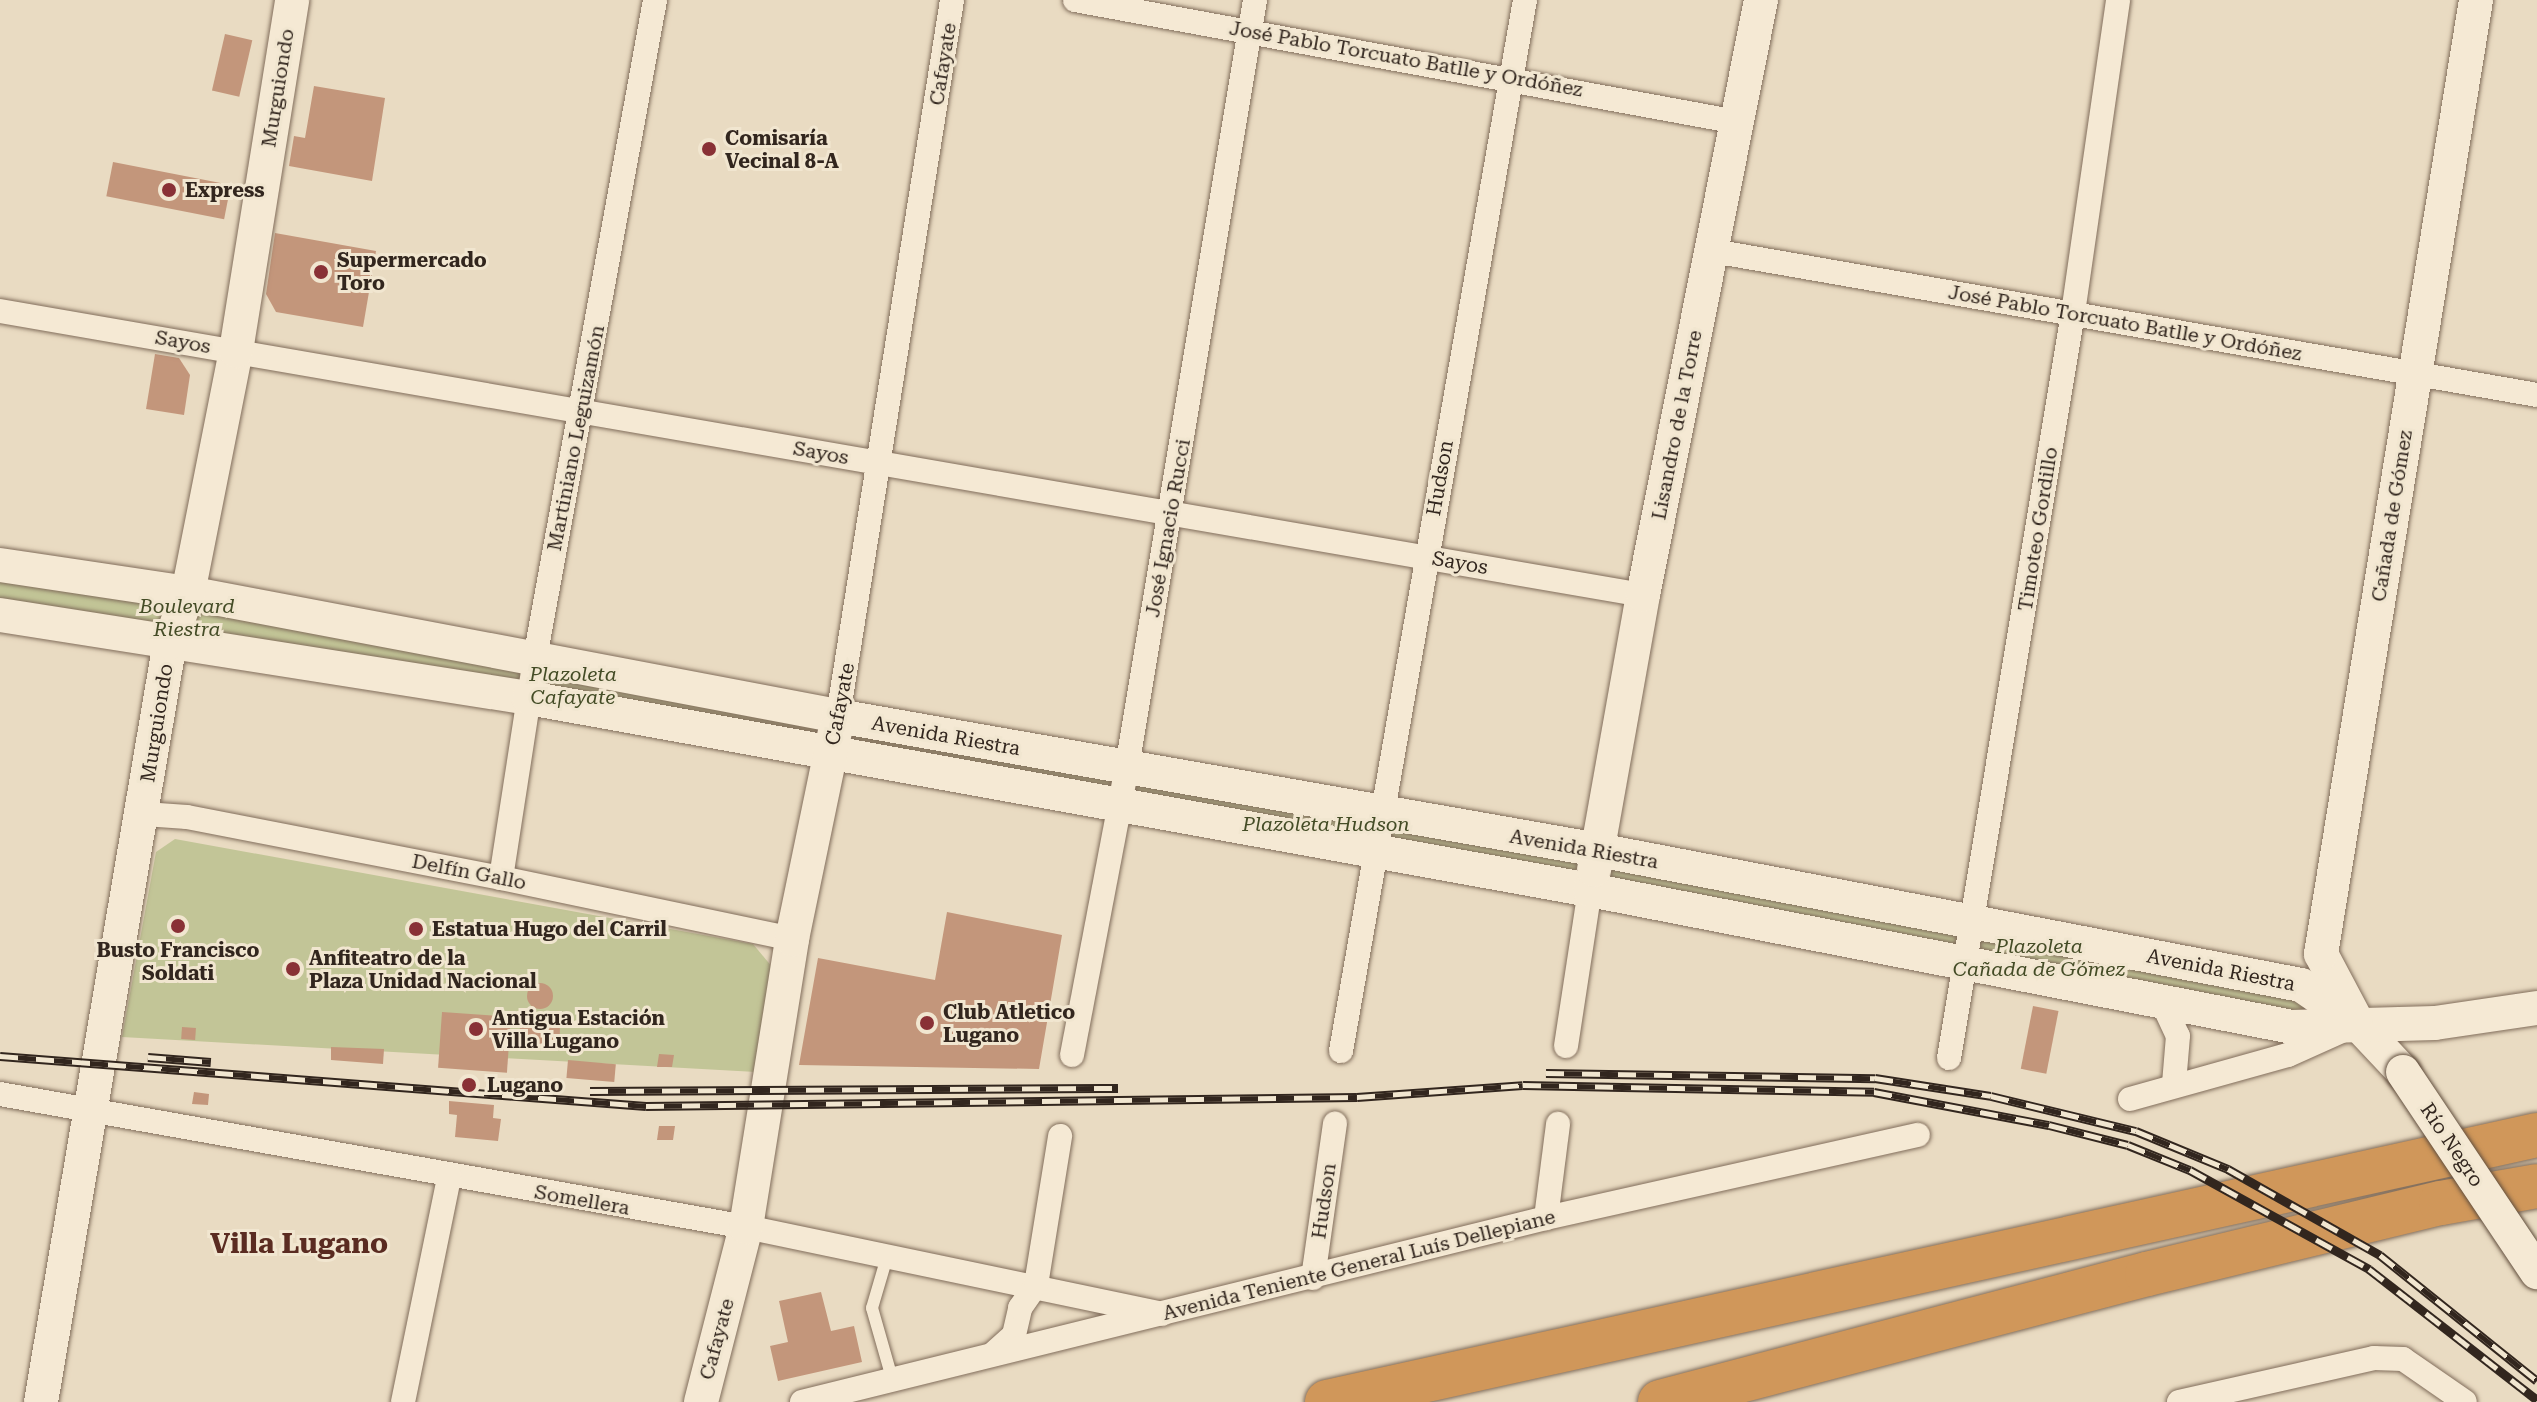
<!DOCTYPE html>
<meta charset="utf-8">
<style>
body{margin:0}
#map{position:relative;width:2537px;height:1402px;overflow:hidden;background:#e9dbc2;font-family:"Roboto Serif",serif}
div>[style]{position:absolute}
.green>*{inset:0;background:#c2c597}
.building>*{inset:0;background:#c3967b;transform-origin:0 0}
.round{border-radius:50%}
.roads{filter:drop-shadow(0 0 2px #816d5b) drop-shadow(0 0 2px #816d5b)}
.lane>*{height:12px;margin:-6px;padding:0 6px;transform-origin:6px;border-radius:6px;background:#f5e9d4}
.street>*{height:24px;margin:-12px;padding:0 12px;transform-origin:12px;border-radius:12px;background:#f5e9d4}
.secondary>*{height:34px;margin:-17px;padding:0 17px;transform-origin:17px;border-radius:17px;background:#f5e9d4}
.highway>*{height:44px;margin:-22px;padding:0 22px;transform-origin:22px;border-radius:22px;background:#d0975a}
.rail>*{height:9px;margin-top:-4.5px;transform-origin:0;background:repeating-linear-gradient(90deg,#f1e6d0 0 18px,#32261e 0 36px);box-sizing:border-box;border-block:2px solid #32261e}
.bridges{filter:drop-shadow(0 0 2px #624f3e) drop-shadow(0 0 2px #624f3e)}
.secondary-bridge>*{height:34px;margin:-17px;padding:0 17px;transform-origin:17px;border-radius:17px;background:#f5e9d4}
.dots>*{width:22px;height:22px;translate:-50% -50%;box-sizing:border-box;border:4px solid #f1e6d0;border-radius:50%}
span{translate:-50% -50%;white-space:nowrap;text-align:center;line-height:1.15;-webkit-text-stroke:6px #f1e6d0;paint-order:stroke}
.street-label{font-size:20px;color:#32261e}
.poi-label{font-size:20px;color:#32261e;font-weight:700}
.left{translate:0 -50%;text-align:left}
.park-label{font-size:20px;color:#444c26;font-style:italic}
.district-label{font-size:28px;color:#5a2b21;font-weight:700}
</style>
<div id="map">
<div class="green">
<i style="clip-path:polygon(0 565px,2301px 985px,2358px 1024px,0 615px)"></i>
<i style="clip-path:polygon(175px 839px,753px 944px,773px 968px,756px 1072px,122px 1037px,156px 852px)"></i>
</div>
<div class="building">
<i style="left:225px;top:34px;width:28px;height:58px;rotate:13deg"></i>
<i style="clip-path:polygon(314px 86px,385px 98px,372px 181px,289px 166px,294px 136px,305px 138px)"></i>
<i style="left:113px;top:162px;width:120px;height:35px;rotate:11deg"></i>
<i style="clip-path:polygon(275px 233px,376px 251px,363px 327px,276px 312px,266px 294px)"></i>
<i style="clip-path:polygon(155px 354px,179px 358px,190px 375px,184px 415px,146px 409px)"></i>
<i style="clip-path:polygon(947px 912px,1062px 935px,1039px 1069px,799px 1065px,818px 958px,935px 980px)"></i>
<i class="round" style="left:527px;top:983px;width:26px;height:26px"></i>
<i style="left:2033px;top:1006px;width:26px;height:64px;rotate:11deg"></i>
<i style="left:442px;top:1012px;width:69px;height:56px;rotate:4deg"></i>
<i style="left:520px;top:1022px;width:40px;height:23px;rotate:1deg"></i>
<i style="left:182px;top:1027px;width:14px;height:12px;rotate:4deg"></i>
<i style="clip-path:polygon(331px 1047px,384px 1049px,383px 1064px,331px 1060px)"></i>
<i style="clip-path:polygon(659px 1054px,674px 1055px,672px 1067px,657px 1067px)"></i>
<i style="left:568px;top:1060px;width:48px;height:18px;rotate:5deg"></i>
<i style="clip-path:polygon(194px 1092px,209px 1094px,208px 1105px,192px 1104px)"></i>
<i style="clip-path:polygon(449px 1101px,494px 1105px,493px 1118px,501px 1119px,498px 1141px,455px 1137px,457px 1115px,449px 1114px)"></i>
<i style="clip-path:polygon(659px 1126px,675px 1126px,673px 1140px,657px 1140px)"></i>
<i style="clip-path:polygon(821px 1292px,831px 1331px,854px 1326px,862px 1362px,778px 1381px,770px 1346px,788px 1342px,779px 1301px)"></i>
</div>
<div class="roads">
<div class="lane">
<i style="left:887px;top:1257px;width:53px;rotate:106.4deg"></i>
<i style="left:872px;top:1308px;width:73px;rotate:74.1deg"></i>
</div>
<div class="street">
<i style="left:1075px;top:0;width:673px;rotate:10.44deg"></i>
<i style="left:1713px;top:251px;width:836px;rotate:9.91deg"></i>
<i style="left:0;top:311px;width:1667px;rotate:9.81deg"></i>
<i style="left:838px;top:716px;width:725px;rotate:-80.95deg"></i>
<i style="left:144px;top:814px;width:43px;rotate:4deg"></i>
<i style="left:187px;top:817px;width:320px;rotate:11deg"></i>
<i style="left:501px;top:878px;width:297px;rotate:11.8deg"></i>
<i style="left:501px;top:878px;width:223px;rotate:-81.2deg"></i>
<i style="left:535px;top:658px;width:669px;rotate:-79.66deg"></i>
<i style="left:2163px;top:1004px;width:35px;rotate:65deg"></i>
<i style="left:2178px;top:1036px;width:48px;rotate:94.8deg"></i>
<i style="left:1566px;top:1046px;width:158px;rotate:-81.3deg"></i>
<i style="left:1341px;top:1051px;width:1067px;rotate:-80.07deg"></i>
<i style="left:1072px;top:1055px;width:293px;rotate:-79.2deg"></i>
<i style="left:1127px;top:767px;width:778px;rotate:-80.53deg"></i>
<i style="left:1949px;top:1058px;width:755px;rotate:-80.55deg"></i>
<i style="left:2073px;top:313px;width:316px;rotate:-81.8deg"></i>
<i style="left:0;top:1094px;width:758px;rotate:10.11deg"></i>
<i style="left:746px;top:1227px;width:425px;rotate:11.8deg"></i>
<i style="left:2130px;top:1099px;width:164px;rotate:-15.6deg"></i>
<i style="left:2288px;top:1055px;width:61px;rotate:-24.1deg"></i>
<i style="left:1546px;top:1218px;width:95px;rotate:-82.7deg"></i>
<i style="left:1313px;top:1278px;width:156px;rotate:-81.9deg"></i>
<i style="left:994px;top:1353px;width:27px;rotate:-42deg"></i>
<i style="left:1014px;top:1335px;width:28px;rotate:-77deg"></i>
<i style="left:1020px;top:1308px;width:28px;rotate:-55deg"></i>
<i style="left:1036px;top:1285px;width:151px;rotate:-80.8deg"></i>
<i style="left:403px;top:1402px;width:230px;rotate:-78.4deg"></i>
<i style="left:802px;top:1402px;width:766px;rotate:-13.89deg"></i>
<i style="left:1546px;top:1218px;width:381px;rotate:-12.6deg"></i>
<i style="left:2179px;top:1402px;width:200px;rotate:-12.7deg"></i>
<i style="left:2374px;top:1358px;width:29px;rotate:2deg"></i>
<i style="left:2403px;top:1359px;width:75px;rotate:34.7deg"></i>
</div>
<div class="secondary">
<i style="left:0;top:565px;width:190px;rotate:8.5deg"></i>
<i style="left:188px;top:593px;width:662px;rotate:10.72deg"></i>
<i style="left:838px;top:716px;width:772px;rotate:10deg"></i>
<i style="left:1598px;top:850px;width:716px;rotate:10.87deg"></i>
<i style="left:2301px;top:985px;width:69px;rotate:34.4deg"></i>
<i style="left:2358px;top:1024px;width:66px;rotate:46.8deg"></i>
<i style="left:0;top:615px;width:535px;rotate:8.92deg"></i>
<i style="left:529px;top:698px;width:1078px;rotate:10.26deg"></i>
<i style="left:1590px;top:890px;width:715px;rotate:11.04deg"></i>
<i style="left:2292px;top:1027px;width:143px;rotate:-1.6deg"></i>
<i style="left:2435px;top:1023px;width:103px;rotate:-8.4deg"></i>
<i style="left:1594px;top:870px;width:279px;rotate:-79.9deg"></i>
<i style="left:1643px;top:595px;width:607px;rotate:-78.78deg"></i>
<i style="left:2356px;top:1020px;width:75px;rotate:-117.9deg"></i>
<i style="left:2321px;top:954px;width:967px;rotate:-80.77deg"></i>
<i style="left:41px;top:1402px;width:771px;rotate:-80.37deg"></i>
<i style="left:170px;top:642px;width:52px;rotate:-69.8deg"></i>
<i style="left:188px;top:593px;width:247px;rotate:-78.8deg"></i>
<i style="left:236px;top:351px;width:355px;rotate:-80.9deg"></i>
<i style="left:701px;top:1402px;width:181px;rotate:-75.6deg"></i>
<i style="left:746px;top:1227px;width:292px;rotate:-80.9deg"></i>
<i style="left:792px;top:939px;width:211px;rotate:-78.3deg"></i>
</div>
<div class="highway">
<i style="left:1327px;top:1402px;width:1239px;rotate:-12.44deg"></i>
<i style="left:1660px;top:1402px;width:504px;rotate:-14.73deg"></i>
<i style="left:2147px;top:1274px;width:302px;rotate:-13.6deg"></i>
<i style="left:2441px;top:1203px;width:97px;rotate:-10deg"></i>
</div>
</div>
<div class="rail">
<i style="left:0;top:1056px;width:648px;rotate:4.43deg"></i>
<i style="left:646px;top:1106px;width:711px;rotate:-0.73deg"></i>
<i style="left:1357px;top:1097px;width:166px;rotate:-4.1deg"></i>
<i style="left:1523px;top:1085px;width:351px;rotate:1.1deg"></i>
<i style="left:1874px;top:1092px;width:178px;rotate:10.7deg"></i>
<i style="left:2049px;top:1125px;width:81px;rotate:14.2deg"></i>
<i style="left:2128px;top:1145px;width:67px;rotate:22deg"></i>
<i style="left:2190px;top:1170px;width:205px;rotate:28.9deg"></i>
<i style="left:2369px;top:1269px;width:213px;rotate:37.9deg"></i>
<i style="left:148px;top:1057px;width:63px;rotate:4.5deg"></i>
<i style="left:1546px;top:1073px;width:329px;rotate:0.9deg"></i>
<i style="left:1875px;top:1078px;width:117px;rotate:8.8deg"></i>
<i style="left:1991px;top:1096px;width:149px;rotate:13.6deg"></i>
<i style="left:2136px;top:1131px;width:100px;rotate:22.4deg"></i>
<i style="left:2228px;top:1169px;width:175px;rotate:29.5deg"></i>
<i style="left:2380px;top:1255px;width:201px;rotate:38.7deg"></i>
<i style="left:590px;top:1091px;width:528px;rotate:-0.33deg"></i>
</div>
<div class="bridges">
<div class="secondary-bridge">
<i style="left:2403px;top:1072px;width:241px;rotate:56.2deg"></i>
</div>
</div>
<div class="dots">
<i style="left:709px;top:149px;background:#893136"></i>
<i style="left:169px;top:190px;background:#893136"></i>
<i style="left:321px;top:272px;background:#893136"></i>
<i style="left:178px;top:926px;background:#893136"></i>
<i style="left:416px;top:929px;background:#893136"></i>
<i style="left:293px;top:969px;background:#893136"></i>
<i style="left:927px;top:1023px;background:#893136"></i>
<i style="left:476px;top:1029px;background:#893136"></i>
<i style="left:469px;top:1085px;background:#893136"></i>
</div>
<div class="street-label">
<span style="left:1406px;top:59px;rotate:10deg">José Pablo Torcuato Batlle y Ordóñez</span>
<span style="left:943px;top:64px;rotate:-81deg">Cafayate</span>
<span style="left:278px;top:88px;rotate:-81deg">Murguiondo</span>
<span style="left:2125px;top:323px;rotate:10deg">José Pablo Torcuato Batlle y Ordóñez</span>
<span style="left:183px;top:342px;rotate:10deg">Sayos</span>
<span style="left:1677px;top:425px;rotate:-79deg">Lisandro de la Torre</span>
<span style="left:576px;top:438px;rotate:-79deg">Martiniano Leguizamón</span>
<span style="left:821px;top:453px;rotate:10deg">Sayos</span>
<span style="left:1440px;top:478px;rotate:-80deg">Hudson</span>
<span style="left:2392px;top:516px;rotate:-81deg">Cañada de Gómez</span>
<span style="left:1168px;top:528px;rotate:-80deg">José Ignacio Rucci</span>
<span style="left:2038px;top:529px;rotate:-81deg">Timoteo Gordillo</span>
<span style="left:1460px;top:563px;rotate:10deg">Sayos</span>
<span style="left:840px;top:704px;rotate:-79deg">Cafayate</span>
<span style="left:157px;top:723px;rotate:-81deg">Murguiondo</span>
<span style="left:946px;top:736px;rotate:10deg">Avenida Riestra</span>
<span style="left:1584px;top:849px;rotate:10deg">Avenida Riestra</span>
<span style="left:469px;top:872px;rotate:11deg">Delfín Gallo</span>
<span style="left:2221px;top:970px;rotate:11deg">Avenida Riestra</span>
<span style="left:2452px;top:1145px;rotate:56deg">Río Negro</span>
<span style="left:582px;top:1200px;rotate:10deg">Somellera</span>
<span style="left:1324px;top:1201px;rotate:-82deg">Hudson</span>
<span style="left:1359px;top:1265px;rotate:-14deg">Avenida Teniente General Luís Dellepiane</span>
<span style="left:717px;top:1339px;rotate:-75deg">Cafayate</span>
</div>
<div class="poi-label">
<span class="left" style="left:725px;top:150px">Comisaría<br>Vecinal 8-A</span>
<span class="left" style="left:185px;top:190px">Express</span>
<span class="left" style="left:337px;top:272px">Supermercado<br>Toro</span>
<span class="left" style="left:432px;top:929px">Estatua Hugo del Carril</span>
<span style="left:178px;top:962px">Busto Francisco<br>Soldati</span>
<span class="left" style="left:309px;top:970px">Anfiteatro de la<br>Plaza Unidad Nacional</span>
<span class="left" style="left:943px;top:1024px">Club Atletico<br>Lugano</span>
<span class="left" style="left:492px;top:1030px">Antigua Estación<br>Villa Lugano</span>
<span class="left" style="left:487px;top:1085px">Lugano</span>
</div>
<div class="park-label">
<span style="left:187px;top:618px">Boulevard<br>Riestra</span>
<span style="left:573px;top:686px">Plazoleta<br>Cafayate</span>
<span style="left:1326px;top:824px">Plazoleta Hudson</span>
<span style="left:2039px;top:958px">Plazoleta<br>Cañada de Gómez</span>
</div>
<div class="district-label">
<span style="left:299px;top:1244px">Villa Lugano</span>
</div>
</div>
